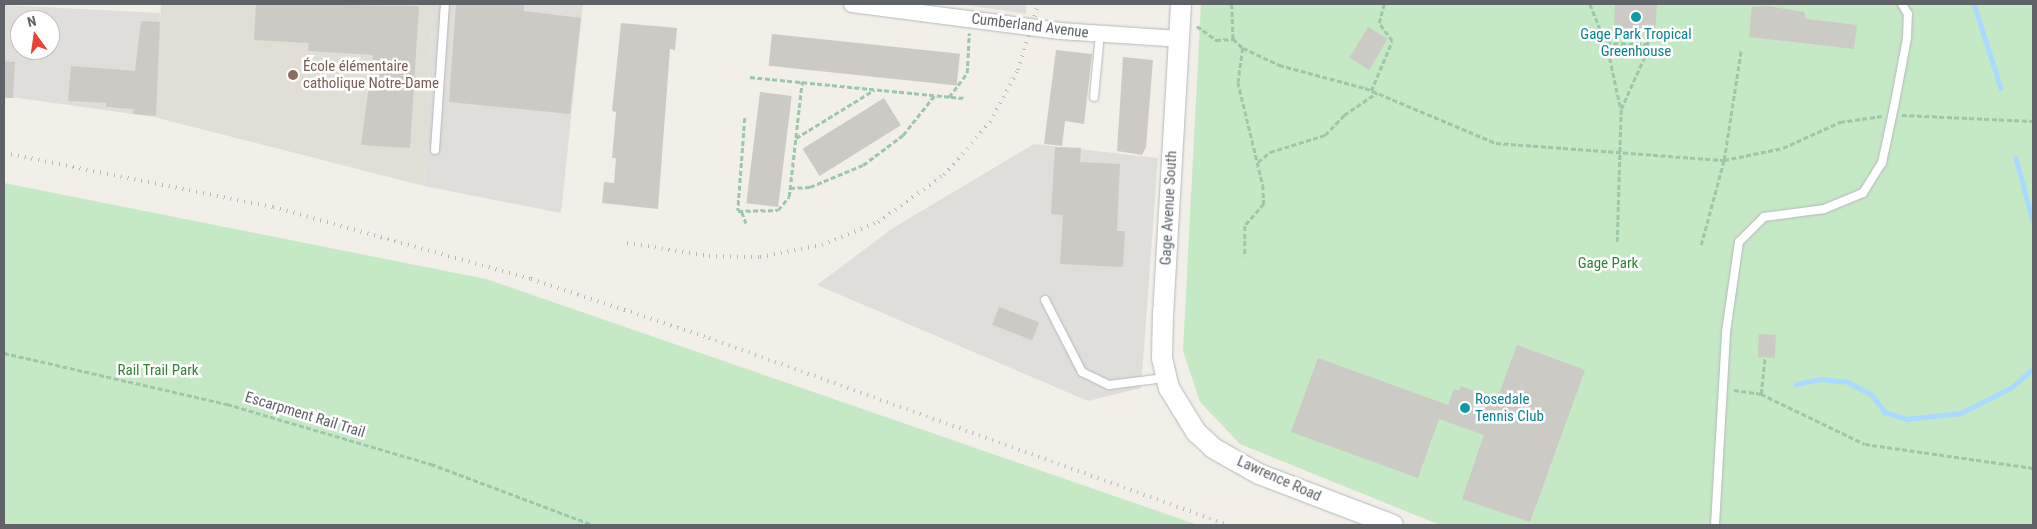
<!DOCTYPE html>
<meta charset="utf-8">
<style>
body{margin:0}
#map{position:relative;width:2037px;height:529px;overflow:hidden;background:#f1efe8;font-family:"Roboto Condensed",sans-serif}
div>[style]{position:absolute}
.industrial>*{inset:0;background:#e0deda}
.education>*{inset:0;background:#e1ded6}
.green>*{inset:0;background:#c5e8c5}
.stream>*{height:4.5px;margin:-2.25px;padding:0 2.25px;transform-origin:2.25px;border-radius:2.25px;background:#aadaff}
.building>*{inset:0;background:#cccac5;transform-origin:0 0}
.path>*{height:2.5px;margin-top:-1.25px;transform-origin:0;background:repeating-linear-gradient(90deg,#9cc7a9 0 5px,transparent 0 7.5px)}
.roads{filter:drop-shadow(0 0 1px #b5b8bc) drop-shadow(0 0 1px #b5b8bc)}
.service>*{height:8px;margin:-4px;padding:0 4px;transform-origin:4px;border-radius:4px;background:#fff}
.minor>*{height:16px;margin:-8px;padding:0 8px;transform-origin:8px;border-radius:8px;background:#fff}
.tertiary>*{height:20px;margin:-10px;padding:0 10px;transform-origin:10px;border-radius:10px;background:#fff}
.rail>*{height:4px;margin-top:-2px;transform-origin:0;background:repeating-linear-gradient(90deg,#b6b7b8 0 1px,transparent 0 7px)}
.dots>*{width:14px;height:14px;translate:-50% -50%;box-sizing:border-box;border:2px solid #fff;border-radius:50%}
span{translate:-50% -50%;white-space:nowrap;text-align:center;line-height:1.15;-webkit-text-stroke:5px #fff;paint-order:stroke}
.street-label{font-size:15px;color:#5f6368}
.culture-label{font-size:15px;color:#0d838f}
.left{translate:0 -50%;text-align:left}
.education-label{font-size:15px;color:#785e54}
.park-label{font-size:15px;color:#348238}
.frame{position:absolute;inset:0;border:5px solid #5f6368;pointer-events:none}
.north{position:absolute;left:10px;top:10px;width:50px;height:50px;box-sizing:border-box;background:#fff;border:1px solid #bfc1c3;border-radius:50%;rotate:346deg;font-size:14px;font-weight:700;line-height:20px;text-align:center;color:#5f6368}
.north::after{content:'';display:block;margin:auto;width:18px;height:22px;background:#ea4335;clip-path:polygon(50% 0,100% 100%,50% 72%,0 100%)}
</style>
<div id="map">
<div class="industrial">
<i style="clip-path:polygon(433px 4px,583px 4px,561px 213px,424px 186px)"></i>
<i style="clip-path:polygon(958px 4px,1026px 4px,1026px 14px)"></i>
<i style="clip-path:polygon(evenodd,4px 5px,160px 13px,154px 117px,4px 96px,4px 5px,20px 20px,50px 20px,50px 50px,20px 50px,20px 20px)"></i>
<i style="clip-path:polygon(1034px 144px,1158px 158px,1141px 388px,1088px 401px,817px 285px,893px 228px)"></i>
</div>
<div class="education">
<i style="clip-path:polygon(161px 4px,433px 4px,424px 186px,154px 117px)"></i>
</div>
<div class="green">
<i style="clip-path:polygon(1201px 4px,2033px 4px,2033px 525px,1440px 525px,1240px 444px,1200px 402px,1183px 351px)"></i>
<i style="clip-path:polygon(4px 183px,486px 279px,1198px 525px,4px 525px)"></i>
</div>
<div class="stream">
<i style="left:1974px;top:4px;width:88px;rotate:72.2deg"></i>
<i style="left:2016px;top:158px;width:65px;rotate:74.9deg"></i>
<i style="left:1796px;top:384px;width:25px;rotate:-11deg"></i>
<i style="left:1821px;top:379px;width:27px;rotate:6deg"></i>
<i style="left:1848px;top:382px;width:26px;rotate:28deg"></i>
<i style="left:1871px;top:394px;width:23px;rotate:52deg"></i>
<i style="left:1885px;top:412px;width:23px;rotate:18deg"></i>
<i style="left:1907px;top:419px;width:54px;rotate:-6.3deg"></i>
<i style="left:1961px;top:413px;width:57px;rotate:-27deg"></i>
<i style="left:2012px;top:387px;width:28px;rotate:-41deg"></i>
</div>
<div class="building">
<i style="clip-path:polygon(256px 4px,419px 6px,410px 148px,361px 145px,373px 55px,308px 51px,309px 43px,254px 40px)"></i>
<i style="clip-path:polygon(456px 4px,524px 4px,524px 11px,581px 18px,570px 114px,449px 102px)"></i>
<i style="clip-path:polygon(1615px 4px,1657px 4px,1655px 34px,1614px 30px)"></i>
<i style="clip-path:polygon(1767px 6px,1804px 12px,1806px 19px,1857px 25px,1854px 49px,1749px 37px,1752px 7px)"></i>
<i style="clip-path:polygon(141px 21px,160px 22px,156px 116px,133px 114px,133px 109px,106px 107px,106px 103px,68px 101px,71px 66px,135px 71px)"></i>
<i style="clip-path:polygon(621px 23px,677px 28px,675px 50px,670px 49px,658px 209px,602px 203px,604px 182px,614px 183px,616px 158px,612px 158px,616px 112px,612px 111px)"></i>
<i style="left:1368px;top:27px;width:23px;height:36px;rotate:31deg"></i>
<i style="left:772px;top:34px;width:189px;height:32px;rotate:6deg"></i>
<i style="clip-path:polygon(1056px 50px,1092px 54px,1084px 124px,1065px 121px,1062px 146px,1044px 144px)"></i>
<i style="clip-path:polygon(1123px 57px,1153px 60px,1146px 147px,1142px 155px,1117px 151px)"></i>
<i style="clip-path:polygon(4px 61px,15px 62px,13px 98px,4px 98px)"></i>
<i style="left:760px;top:92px;width:32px;height:112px;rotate:7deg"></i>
<i style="left:884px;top:98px;width:32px;height:96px;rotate:58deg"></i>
<i style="clip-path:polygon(1055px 147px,1081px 148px,1080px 162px,1120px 164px,1117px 231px,1125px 231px,1123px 267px,1060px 264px,1063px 215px,1051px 214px)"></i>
<i style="left:999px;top:307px;width:43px;height:19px;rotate:21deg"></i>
<i style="left:1759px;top:334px;width:17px;height:23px;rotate:3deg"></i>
<i style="clip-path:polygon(1517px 345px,1585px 370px,1530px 522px,1462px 499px,1484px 435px,1439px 419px,1418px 478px,1291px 432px,1318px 358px,1448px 405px,1454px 389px,1459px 391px,1461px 386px,1497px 400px)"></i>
</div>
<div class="path">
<i style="left:1232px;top:4px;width:35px;rotate:88deg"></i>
<i style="left:1233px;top:39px;width:13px;rotate:42deg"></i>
<i style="left:1243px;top:48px;width:40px;rotate:25deg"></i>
<i style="left:1279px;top:65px;width:89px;rotate:15deg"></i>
<i style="left:1365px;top:88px;width:142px;rotate:22.8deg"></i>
<i style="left:1496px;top:143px;width:229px;rotate:4.3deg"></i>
<i style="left:1724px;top:160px;width:60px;rotate:-11.5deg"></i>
<i style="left:1783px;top:148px;width:63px;rotate:-24.5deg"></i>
<i style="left:1840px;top:122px;width:42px;rotate:-8.1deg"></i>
<i style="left:1590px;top:4px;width:42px;rotate:67.7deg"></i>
<i style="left:1197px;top:26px;width:24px;rotate:36deg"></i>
<i style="left:1216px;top:40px;width:17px;rotate:-3deg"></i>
<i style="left:1243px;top:48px;width:34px;rotate:98deg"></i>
<i style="left:1238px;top:82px;width:106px;rotate:76.4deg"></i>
<i style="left:1263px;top:185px;width:19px;rotate:87deg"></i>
<i style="left:1264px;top:204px;width:29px;rotate:131deg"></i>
<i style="left:1245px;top:226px;width:30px;rotate:90deg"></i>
<i style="left:750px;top:77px;width:200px;rotate:5.7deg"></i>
<i style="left:949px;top:97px;width:30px;rotate:-53deg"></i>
<i style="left:967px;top:73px;width:40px;rotate:-87.1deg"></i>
<i style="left:1371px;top:91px;width:54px;rotate:-67.2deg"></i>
<i style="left:1392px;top:41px;width:22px;rotate:-126deg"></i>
<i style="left:1379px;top:23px;width:20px;rotate:-75deg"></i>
<i style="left:951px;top:97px;width:14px;rotate:4deg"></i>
<i style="left:1620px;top:107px;width:66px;rotate:-102.3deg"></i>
<i style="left:1606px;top:43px;width:42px;rotate:1.4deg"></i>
<i style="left:1902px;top:115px;width:131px;rotate:2.6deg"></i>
<i style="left:745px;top:118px;width:93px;rotate:94.3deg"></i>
<i style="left:738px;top:211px;width:40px;rotate:-1.4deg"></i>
<i style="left:778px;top:210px;width:17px;rotate:-50deg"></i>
<i style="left:789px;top:197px;width:116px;rotate:-83.6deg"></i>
<i style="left:796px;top:138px;width:92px;rotate:-31.6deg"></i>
<i style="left:1258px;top:162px;width:16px;rotate:-40deg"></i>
<i style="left:1270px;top:152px;width:58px;rotate:-17.2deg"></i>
<i style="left:1325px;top:135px;width:28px;rotate:-46deg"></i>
<i style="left:1344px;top:115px;width:40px;rotate:-34deg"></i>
<i style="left:790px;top:188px;width:20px;rotate:-3deg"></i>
<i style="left:810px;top:187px;width:57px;rotate:-22.5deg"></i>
<i style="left:863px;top:165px;width:50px;rotate:-36.9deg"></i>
<i style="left:903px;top:135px;width:50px;rotate:-51.5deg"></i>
<i style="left:742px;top:212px;width:12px;rotate:70deg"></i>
<i style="left:1617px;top:242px;width:133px;rotate:-88.3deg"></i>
<i style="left:1621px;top:109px;width:60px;rotate:-65.6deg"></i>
<i style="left:1646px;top:54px;width:21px;rotate:-82deg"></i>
<i style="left:1701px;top:245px;width:88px;rotate:-74.9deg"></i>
<i style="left:1724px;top:160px;width:111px;rotate:-81.2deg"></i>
<i style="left:4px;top:353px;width:229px;rotate:12.9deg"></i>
<i style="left:227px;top:404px;width:213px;rotate:16.4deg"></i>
<i style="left:431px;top:464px;width:173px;rotate:20.6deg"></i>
<i style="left:1734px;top:390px;width:27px;rotate:8deg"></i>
<i style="left:1761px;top:394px;width:115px;rotate:25.7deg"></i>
<i style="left:1865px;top:444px;width:170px;rotate:8.1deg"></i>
<i style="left:1761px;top:394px;width:37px;rotate:-84deg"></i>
</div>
<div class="roads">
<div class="service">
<i style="left:1094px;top:97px;width:63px;rotate:-84.6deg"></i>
<i style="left:435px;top:150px;width:146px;rotate:-86.1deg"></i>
<i style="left:1045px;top:300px;width:81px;rotate:62.8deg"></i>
<i style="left:1082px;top:372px;width:30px;rotate:26deg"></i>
<i style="left:1109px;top:385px;width:56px;rotate:-7.1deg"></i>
<i style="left:1715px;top:525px;width:193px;rotate:-86.7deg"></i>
<i style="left:1726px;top:332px;width:91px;rotate:-81.8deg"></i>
<i style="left:1739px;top:242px;width:35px;rotate:-45deg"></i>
<i style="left:1764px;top:217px;width:61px;rotate:-7.6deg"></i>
<i style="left:1824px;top:209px;width:42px;rotate:-22.3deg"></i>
<i style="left:1863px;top:193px;width:36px;rotate:-58deg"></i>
<i style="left:1882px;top:163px;width:57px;rotate:-77.9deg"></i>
<i style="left:1894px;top:107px;width:70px;rotate:-79.3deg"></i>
<i style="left:1907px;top:38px;width:24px;rotate:-88deg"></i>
<i style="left:1908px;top:14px;width:12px;rotate:-121deg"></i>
</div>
<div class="minor">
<i style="left:852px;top:4px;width:210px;rotate:7.4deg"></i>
<i style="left:1060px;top:31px;width:119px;rotate:3.8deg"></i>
</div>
<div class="tertiary">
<i style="left:1181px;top:4px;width:309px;rotate:93.3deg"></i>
<i style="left:1163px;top:312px;width:46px;rotate:91.2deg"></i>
<i style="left:1162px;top:358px;width:31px;rotate:77deg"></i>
<i style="left:1169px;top:388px;width:52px;rotate:58.5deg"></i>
<i style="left:1196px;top:432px;width:23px;rotate:43deg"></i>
<i style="left:1213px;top:448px;width:53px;rotate:29.5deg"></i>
<i style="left:1259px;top:474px;width:143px;rotate:20.8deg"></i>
</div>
</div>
<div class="rail">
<i style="left:4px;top:153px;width:274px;rotate:11.4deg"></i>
<i style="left:273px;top:207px;width:268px;rotate:15.6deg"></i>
<i style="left:531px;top:279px;width:188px;rotate:18.3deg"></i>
<i style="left:709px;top:338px;width:552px;rotate:19.81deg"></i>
<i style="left:627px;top:243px;width:83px;rotate:9deg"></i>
<i style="left:709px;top:256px;width:51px;rotate:1.1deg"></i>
<i style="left:760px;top:257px;width:63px;rotate:-11deg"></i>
<i style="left:822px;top:245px;width:61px;rotate:-22.3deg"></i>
<i style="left:878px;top:222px;width:81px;rotate:-35.5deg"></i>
<i style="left:944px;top:175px;width:70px;rotate:-49deg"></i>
<i style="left:990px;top:122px;width:59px;rotate:-61.7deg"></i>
<i style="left:1018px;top:70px;width:69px;rotate:-73.1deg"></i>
</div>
<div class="dots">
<i style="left:1636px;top:17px;background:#0f9aa8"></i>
<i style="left:293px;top:75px;background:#8d6e63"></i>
<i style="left:1465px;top:408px;background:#0f9aa8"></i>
</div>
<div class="street-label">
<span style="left:1030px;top:26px;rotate:7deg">Cumberland Avenue</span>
<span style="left:1169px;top:208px;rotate:-87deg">Gage Avenue South</span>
<span style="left:305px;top:415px;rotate:17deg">Escarpment Rail Trail</span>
<span style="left:1279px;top:479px;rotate:24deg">Lawrence Road</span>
</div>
<div class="culture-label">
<span style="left:1636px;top:43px">Gage Park Tropical<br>Greenhouse</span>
<span class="left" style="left:1475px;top:408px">Rosedale<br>Tennis Club</span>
</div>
<div class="education-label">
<span class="left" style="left:303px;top:75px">École élémentaire<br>catholique Notre-Dame</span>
</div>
<div class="park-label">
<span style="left:1608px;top:264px">Gage Park</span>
<span style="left:158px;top:371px">Rail Trail Park</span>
</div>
<div class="frame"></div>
<div class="north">N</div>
</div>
